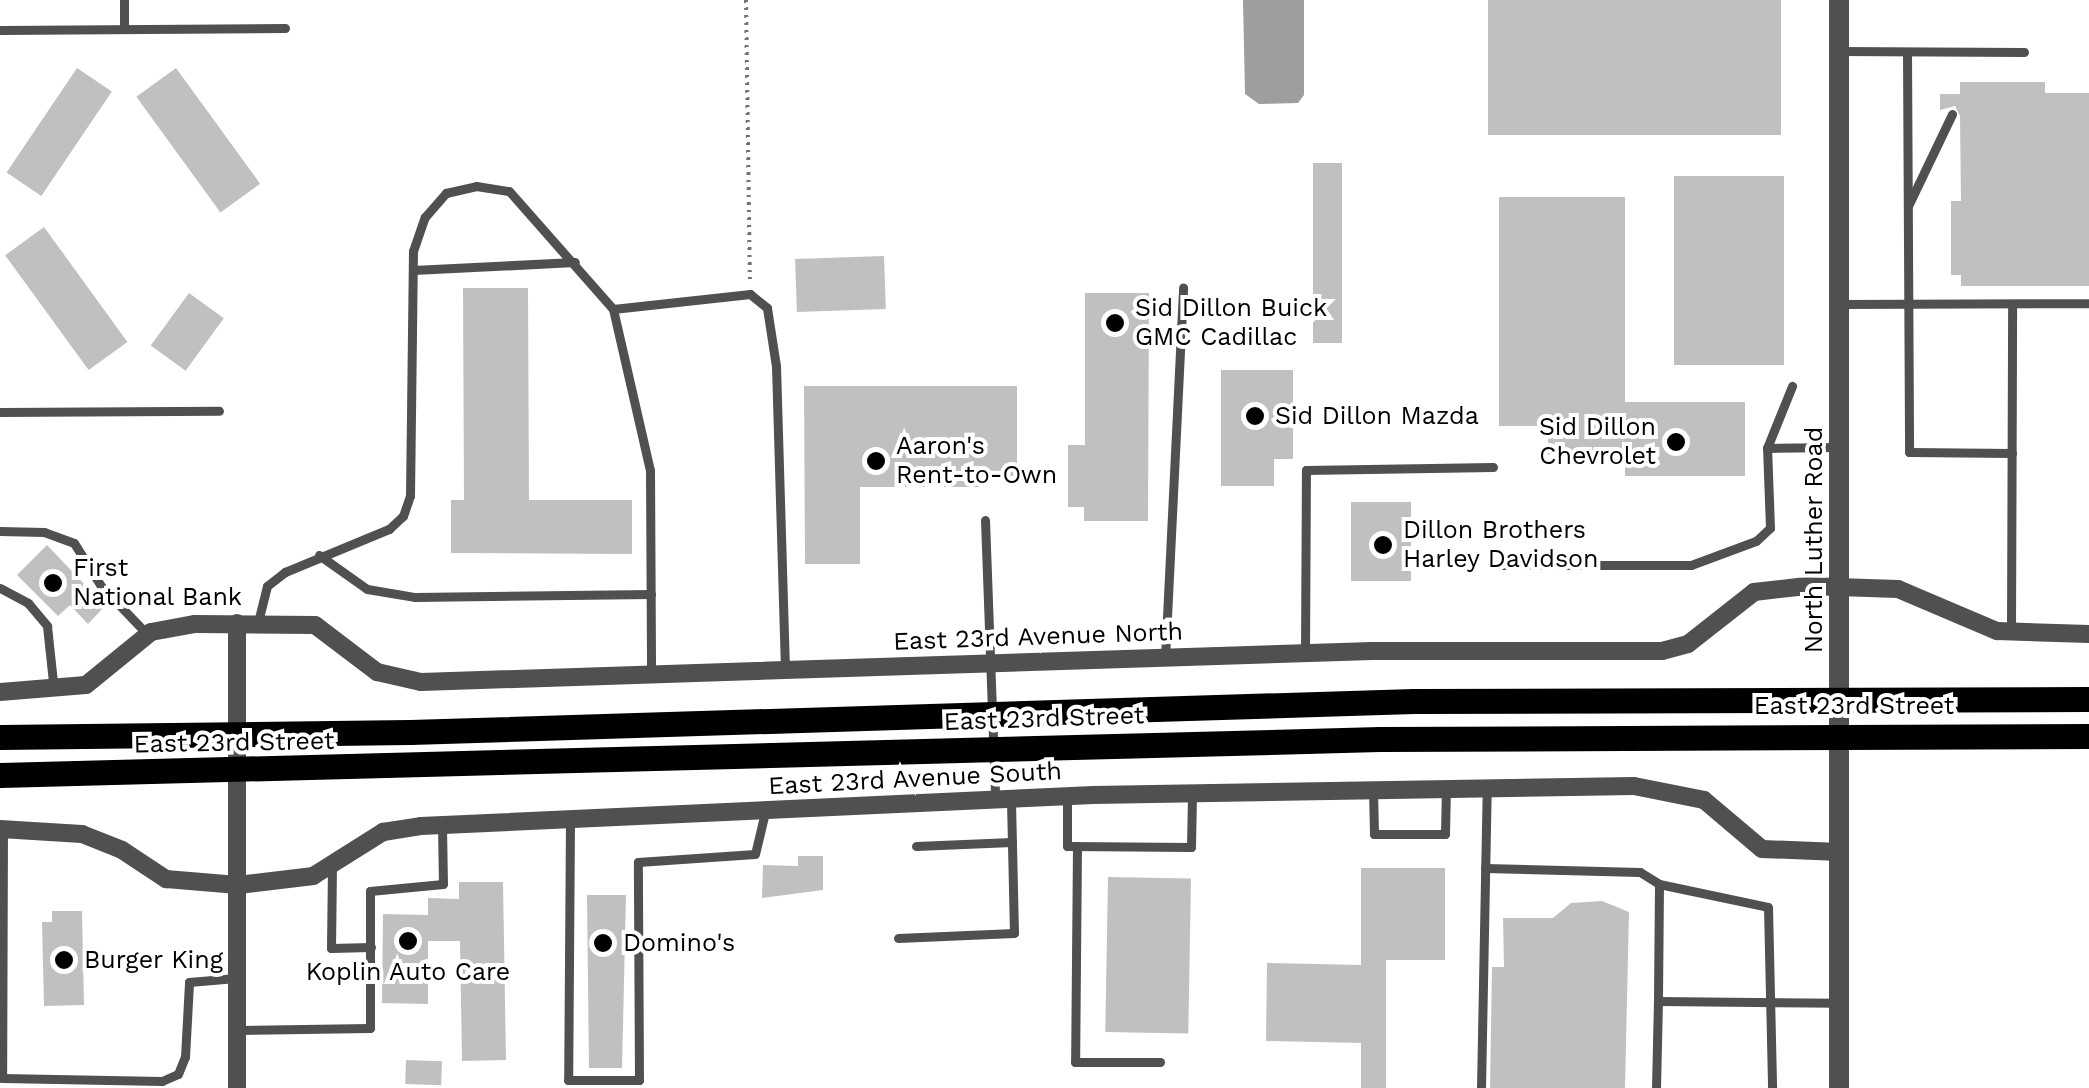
<!DOCTYPE html>
<style>
body{margin:0}
#map{position:relative;width:2089px;height:1088px;overflow:hidden;background:#fff;font-family:"Work Sans",sans-serif}
div>[style]{position:absolute}
.water>*{inset:0;background:#9e9e9e}
.building>*{inset:0;background:#c0c0c0;transform-origin:0 0}
.path>*{height:4px;margin-top:-2px;transform-origin:0;background:repeating-linear-gradient(90deg,#727272 0 2.5px,transparent 0 7.5px)}
.service>*{height:9px;margin:-4.5px;padding:0 4.5px;transform-origin:4.5px;border-radius:4.5px;background:#505050}
.minor>*{height:18px;margin:-9px;padding:0 9px;transform-origin:9px;border-radius:9px;background:#505050}
.tertiary>*{height:20px;margin:-10px;padding:0 10px;transform-origin:10px;border-radius:10px;background:#505050}
.primary>*{height:25px;margin:-12.5px;padding:0 12.5px;transform-origin:12.5px;border-radius:12.5px;background:#000}
.dots>*{width:28px;height:28px;translate:-50% -50%;box-sizing:border-box;border:5px solid #fff;border-radius:50%}
span{translate:-50% -50%;white-space:nowrap;text-align:center;line-height:1.15;-webkit-text-stroke:8px #fff;paint-order:stroke}
.poi-label{font-size:25px;color:#000}
.left{translate:0 -50%;text-align:left}
.right{translate:-100% -50%;text-align:right}
.street-label{font-size:25px;color:#000}
</style>
<div id="map">
<div class="water">
<i style="clip-path:polygon(1243px 0,1304px 0,1304px 95px,1298px 103px,1259px 104px,1245px 94px)"></i>
</div>
<div class="building">
<i style="left:1488px;top:0;width:293px;height:135px"></i>
<i style="left:77px;top:68px;width:42px;height:126px;rotate:34deg"></i>
<i style="left:176px;top:68px;width:143px;height:49px;rotate:54deg"></i>
<i style="clip-path:polygon(1960px 82px,2045px 82px,2045px 93px,2089px 93px,2089px 286px,1961px 286px,1961px 275px,1951px 275px,1951px 201px,1961px 201px,1960px 116px,1955px 106px,1940px 110px,1940px 94px,1960px 94px)"></i>
<i style="left:1313px;top:163px;width:29px;height:180px"></i>
<i style="left:1674px;top:176px;width:110px;height:189px"></i>
<i style="clip-path:polygon(1499px 197px,1625px 197px,1625px 402px,1745px 402px,1745px 476px,1625px 476px,1625px 455px,1548px 455px,1548px 426px,1499px 426px)"></i>
<i style="left:44px;top:227px;width:142px;height:48px;rotate:54deg"></i>
<i style="left:884px;top:256px;width:53px;height:89px;rotate:88deg"></i>
<i style="clip-path:polygon(463px 288px,528px 288px,529px 500px,632px 500px,632px 554px,451px 553px,451px 500px,464px 500px)"></i>
<i style="left:189px;top:293px;width:43px;height:65px;rotate:36deg"></i>
<i style="clip-path:polygon(1085px 293px,1149px 293px,1148px 521px,1084px 521px,1084px 507px,1068px 507px,1068px 445px,1085px 445px)"></i>
<i style="clip-path:polygon(1221px 370px,1293px 370px,1293px 459px,1274px 459px,1274px 486px,1221px 486px)"></i>
<i style="clip-path:polygon(804px 386px,1017px 386px,1017px 476px,979px 476px,979px 487px,860px 487px,860px 564px,805px 564px)"></i>
<i style="left:1411px;top:502px;width:79px;height:60px;rotate:90deg"></i>
<i style="clip-path:polygon(47px 545px,105px 606px,88px 624px,70px 605px,58px 616px,17px 575px)"></i>
<i style="clip-path:polygon(798px 856px,823px 856px,823px 890px,762px 898px,763px 865px,798px 866px)"></i>
<i style="clip-path:polygon(1361px 868px,1445px 868px,1445px 960px,1386px 960px,1386px 1088px,1361px 1088px,1361px 1043px,1266px 1041px,1267px 963px,1361px 965px)"></i>
<i style="left:1108px;top:877px;width:83px;height:155px;rotate:1deg"></i>
<i style="clip-path:polygon(459px 882px,503px 882px,506px 1060px,462px 1061px,460px 941px,428px 941px,428px 1004px,382px 1003px,383px 914px,428px 915px,428px 898px,459px 899px)"></i>
<i style="clip-path:polygon(587px 895px,626px 895px,622px 1068px,589px 1068px)"></i>
<i style="clip-path:polygon(1602px 901px,1629px 912px,1625px 1088px,1490px 1088px,1492px 967px,1504px 967px,1503px 918px,1553px 918px,1571px 903px)"></i>
<i style="clip-path:polygon(52px 911px,82px 911px,84px 1005px,44px 1006px,42px 922px,52px 922px)"></i>
<i style="left:406px;top:1060px;width:36px;height:24px;rotate:2deg"></i>
</div>
<div class="path">
<i style="left:746px;top:0;width:279px;rotate:89.2deg"></i>
</div>
<div class="service">
<i style="left:124px;top:0;width:29px;rotate:90deg"></i>
<i style="left:0;top:30px;width:285px;rotate:-0.4deg"></i>
<i style="left:1839px;top:51px;width:185px;rotate:0.3deg"></i>
<i style="left:1907px;top:52px;width:400px;rotate:89.7deg"></i>
<i style="left:1909px;top:452px;width:103px;rotate:0.6deg"></i>
<i style="left:1908px;top:206px;width:102px;rotate:-64.4deg"></i>
<i style="left:413px;top:270px;width:162px;rotate:-2.8deg"></i>
<i style="left:1841px;top:304px;width:248px;rotate:-0.2deg"></i>
<i style="left:613px;top:309px;width:138px;rotate:-6.2deg"></i>
<i style="left:750px;top:294px;width:22px;rotate:39deg"></i>
<i style="left:767px;top:308px;width:59px;rotate:81.2deg"></i>
<i style="left:776px;top:366px;width:303px;rotate:88.3deg"></i>
<i style="left:0;top:412px;width:219px;rotate:-0.3deg"></i>
<i style="left:1767px;top:448px;width:67px;rotate:-68deg"></i>
<i style="left:985px;top:520px;width:279px;rotate:87.9deg"></i>
<i style="left:0;top:531px;width:44px;rotate:1.3deg"></i>
<i style="left:44px;top:532px;width:32px;rotate:20deg"></i>
<i style="left:74px;top:543px;width:51px;rotate:57.9deg"></i>
<i style="left:101px;top:586px;width:66px;rotate:46.2deg"></i>
<i style="left:319px;top:555px;width:59px;rotate:35.3deg"></i>
<i style="left:367px;top:589px;width:49px;rotate:9.5deg"></i>
<i style="left:415px;top:597px;width:236px;rotate:-0.7deg"></i>
<i style="left:1494px;top:565px;width:197px"></i>
<i style="left:1691px;top:565px;width:69px;rotate:-20.3deg"></i>
<i style="left:1756px;top:541px;width:19px;rotate:-43deg"></i>
<i style="left:1770px;top:528px;width:80px;rotate:-92.1deg"></i>
<i style="left:1767px;top:448px;width:69px;rotate:-0.8deg"></i>
<i style="left:0;top:588px;width:32px;rotate:28deg"></i>
<i style="left:28px;top:603px;width:30px;rotate:50deg"></i>
<i style="left:47px;top:626px;width:65px;rotate:83.9deg"></i>
<i style="left:258px;top:622px;width:37px;rotate:-76deg"></i>
<i style="left:267px;top:586px;width:23px;rotate:-38deg"></i>
<i style="left:285px;top:572px;width:113px;rotate:-22.5deg"></i>
<i style="left:389px;top:529px;width:19px;rotate:-43deg"></i>
<i style="left:403px;top:516px;width:21px;rotate:-71deg"></i>
<i style="left:410px;top:496px;width:245px;rotate:-89.3deg"></i>
<i style="left:413px;top:251px;width:36px;rotate:-71deg"></i>
<i style="left:425px;top:217px;width:32px;rotate:-49deg"></i>
<i style="left:446px;top:193px;width:31px;rotate:-13deg"></i>
<i style="left:476px;top:186px;width:33px;rotate:9deg"></i>
<i style="left:509px;top:191px;width:157px;rotate:48.6deg"></i>
<i style="left:613px;top:309px;width:165px;rotate:77.1deg"></i>
<i style="left:650px;top:470px;width:205px;rotate:89.7deg"></i>
<i style="left:2011px;top:631px;width:327px;rotate:-89.8deg"></i>
<i style="left:1305px;top:653px;width:183px;rotate:-89.7deg"></i>
<i style="left:1306px;top:470px;width:187px;rotate:-0.9deg"></i>
<i style="left:1165px;top:658px;width:371px;rotate:-87.2deg"></i>
<i style="left:1373px;top:789px;width:45px;rotate:88.7deg"></i>
<i style="left:1374px;top:834px;width:71px"></i>
<i style="left:1445px;top:834px;width:46px;rotate:-88.8deg"></i>
<i style="left:1067px;top:796px;width:50px;rotate:90deg"></i>
<i style="left:1067px;top:846px;width:124px;rotate:0.5deg"></i>
<i style="left:1191px;top:847px;width:53px;rotate:-88.9deg"></i>
<i style="left:570px;top:819px;width:261px;rotate:90.4deg"></i>
<i style="left:568px;top:1080px;width:71px"></i>
<i style="left:639px;top:1080px;width:218px;rotate:-90.3deg"></i>
<i style="left:638px;top:862px;width:117px;rotate:-3.9deg"></i>
<i style="left:755px;top:854px;width:43px;rotate:-76.6deg"></i>
<i style="left:3px;top:829px;width:249px;rotate:90.2deg"></i>
<i style="left:2px;top:1078px;width:160px;rotate:1.1deg"></i>
<i style="left:162px;top:1081px;width:17px;rotate:-24deg"></i>
<i style="left:178px;top:1074px;width:18px;rotate:-68deg"></i>
<i style="left:185px;top:1057px;width:75px;rotate:-86.9deg"></i>
<i style="left:189px;top:982px;width:47px;rotate:-4.9deg"></i>
<i style="left:916px;top:846px;width:96px;rotate:-2.4deg"></i>
<i style="left:1077px;top:846px;width:216px;rotate:90.5deg"></i>
<i style="left:1075px;top:1062px;width:85px"></i>
<i style="left:332px;top:866px;width:82px;rotate:90.7deg"></i>
<i style="left:331px;top:948px;width:40px;rotate:-1.4deg"></i>
<i style="left:1485px;top:868px;width:155px;rotate:1.5deg"></i>
<i style="left:1640px;top:872px;width:22px;rotate:32deg"></i>
<i style="left:1659px;top:884px;width:117px;rotate:90.5deg"></i>
<i style="left:1659px;top:884px;width:111px;rotate:11.9deg"></i>
<i style="left:1768px;top:907px;width:181px;rotate:88.7deg"></i>
<i style="left:898px;top:938px;width:116px;rotate:-2.5deg"></i>
<i style="left:1014px;top:933px;width:134px;rotate:-91.3deg"></i>
<i style="left:238px;top:1030px;width:132px;rotate:-0.9deg"></i>
<i style="left:370px;top:1028px;width:137px;rotate:-90deg"></i>
<i style="left:370px;top:891px;width:73px;rotate:-5.5deg"></i>
<i style="left:443px;top:884px;width:58px;rotate:-91deg"></i>
<i style="left:1481px;top:1088px;width:300px;rotate:-88.9deg"></i>
<i style="left:1656px;top:1088px;width:87px;rotate:-88.7deg"></i>
<i style="left:1658px;top:1001px;width:179px;rotate:0.6deg"></i>
</div>
<div class="minor">
<i style="left:237px;top:623px;width:465px;rotate:90deg"></i>
<i style="left:0;top:692px;width:86px;rotate:-4.7deg"></i>
<i style="left:86px;top:685px;width:84px;rotate:-39.2deg"></i>
<i style="left:151px;top:632px;width:45px;rotate:-10.3deg"></i>
<i style="left:195px;top:624px;width:120px;rotate:0.5deg"></i>
<i style="left:315px;top:625px;width:78px;rotate:37.2deg"></i>
<i style="left:377px;top:672px;width:45px;rotate:12.8deg"></i>
<i style="left:421px;top:682px;width:952px;rotate:-1.87deg"></i>
<i style="left:1372px;top:651px;width:290px"></i>
<i style="left:1662px;top:651px;width:27px;rotate:-15deg"></i>
<i style="left:1688px;top:644px;width:84px;rotate:-38.2deg"></i>
<i style="left:1754px;top:592px;width:53px;rotate:-6.5deg"></i>
<i style="left:1807px;top:586px;width:91px;rotate:1.9deg"></i>
<i style="left:1898px;top:589px;width:108px;rotate:23deg"></i>
<i style="left:1997px;top:631px;width:92px;rotate:1.9deg"></i>
<i style="left:0;top:829px;width:82px;rotate:3.5deg"></i>
<i style="left:82px;top:834px;width:43px;rotate:21.8deg"></i>
<i style="left:122px;top:850px;width:53px;rotate:33.4deg"></i>
<i style="left:166px;top:879px;width:72px;rotate:4.8deg"></i>
<i style="left:238px;top:885px;width:76px;rotate:-6.8deg"></i>
<i style="left:313px;top:876px;width:83px;rotate:-32.2deg"></i>
<i style="left:383px;top:832px;width:38px;rotate:-9deg"></i>
<i style="left:421px;top:826px;width:673px;rotate:-2.64deg"></i>
<i style="left:1093px;top:795px;width:541px;rotate:-0.95deg"></i>
<i style="left:1634px;top:786px;width:71px;rotate:11.3deg"></i>
<i style="left:1704px;top:800px;width:76px;rotate:40.2deg"></i>
<i style="left:1762px;top:849px;width:78px;rotate:2.2deg"></i>
</div>
<div class="tertiary">
<i style="left:1839px;top:1088px;width:1088px;rotate:-90deg"></i>
</div>
<div class="primary">
<i style="left:0;top:737px;width:410px;rotate:-0.7deg"></i>
<i style="left:410px;top:732px;width:1004px;rotate:-1.77deg"></i>
<i style="left:1414px;top:701px;width:675px;rotate:-0.17deg"></i>
<i style="left:0;top:775px;width:1380px;rotate:-1.49deg"></i>
<i style="left:1380px;top:739px;width:709px;rotate:-0.24deg"></i>
</div>
<div class="dots">
<i style="left:1115px;top:323px;background:#000"></i>
<i style="left:1255px;top:416px;background:#000"></i>
<i style="left:1676px;top:442px;background:#000"></i>
<i style="left:876px;top:461px;background:#000"></i>
<i style="left:1383px;top:545px;background:#000"></i>
<i style="left:53px;top:583px;background:#000"></i>
<i style="left:408px;top:941px;background:#000"></i>
<i style="left:603px;top:943px;background:#000"></i>
<i style="left:64px;top:960px;background:#000"></i>
</div>
<div class="poi-label">
<span class="left" style="left:1135px;top:323px">Sid Dillon Buick<br>GMC Cadillac</span>
<span class="left" style="left:1275px;top:416px">Sid Dillon Mazda</span>
<span class="right" style="left:1656px;top:442px">Sid Dillon<br>Chevrolet</span>
<span class="left" style="left:896px;top:461px">Aaron's<br>Rent-to-Own</span>
<span class="left" style="left:1403px;top:545px">Dillon Brothers<br>Harley Davidson</span>
<span class="left" style="left:73px;top:583px">First<br>National Bank</span>
<span class="left" style="left:623px;top:943px">Domino's</span>
<span class="left" style="left:84px;top:960px">Burger King</span>
<span style="left:408px;top:972px">Koplin Auto Care</span>
</div>
<div class="street-label">
<span style="left:1814px;top:540px;rotate:-90deg">North Luther Road</span>
<span style="left:1038px;top:637px;rotate:-2deg">East 23rd Avenue North</span>
<span style="left:1854px;top:706px">East 23rd Street</span>
<span style="left:1044px;top:719px;rotate:-2deg">East 23rd Street</span>
<span style="left:234px;top:743px;rotate:-1deg">East 23rd Street</span>
<span style="left:915px;top:779px;rotate:-3deg">East 23rd Avenue South</span>
</div>
</div>
